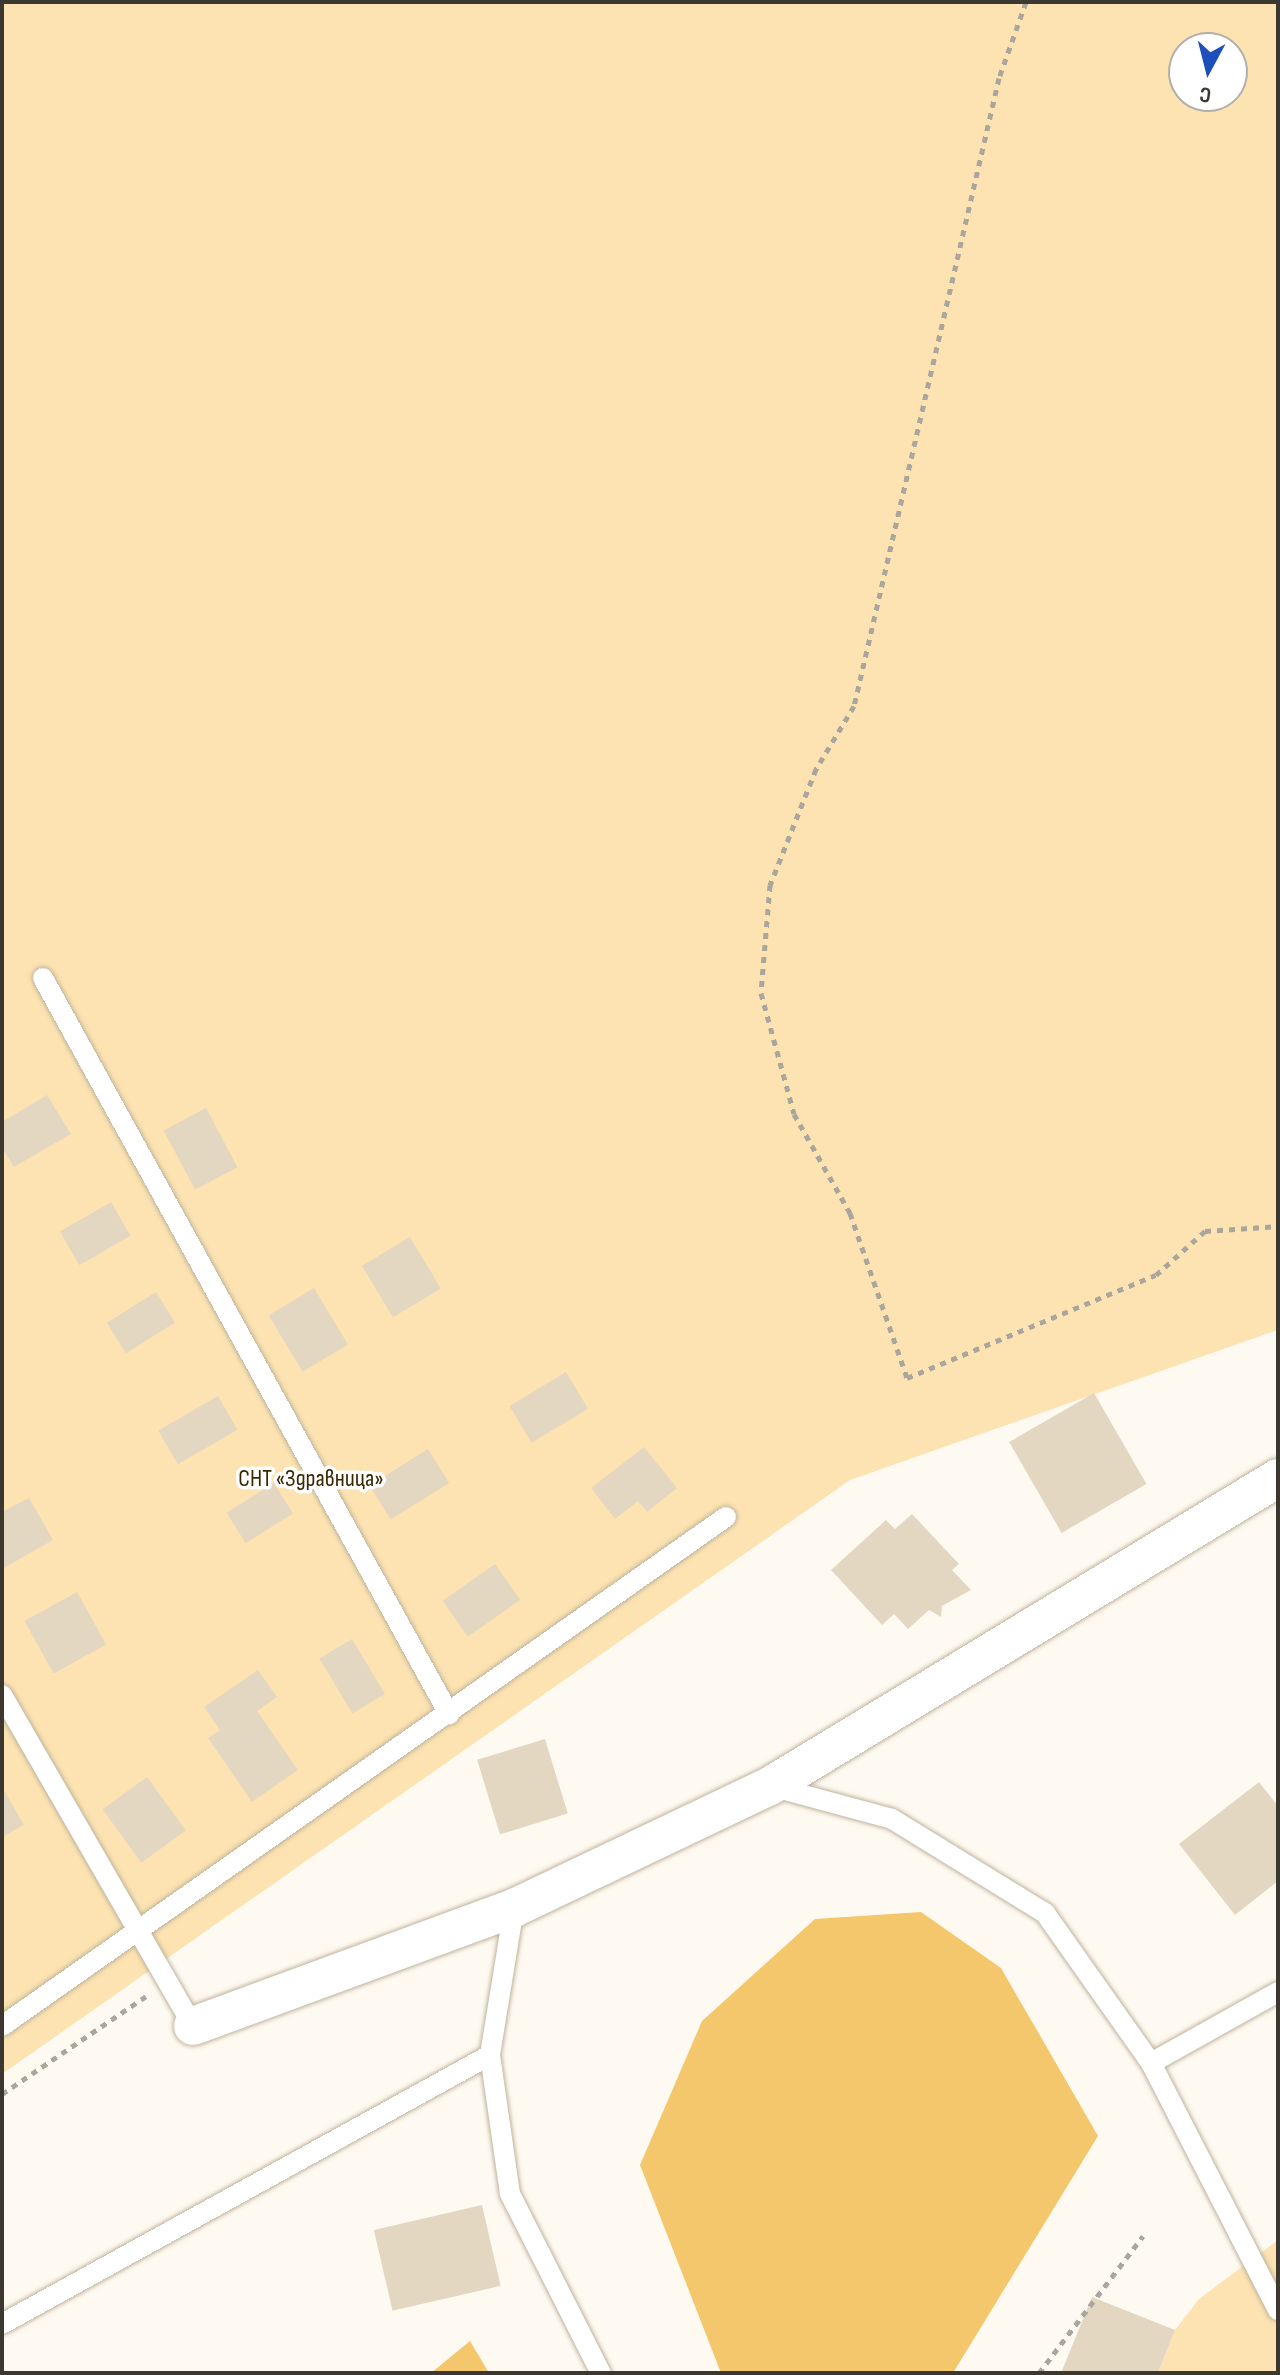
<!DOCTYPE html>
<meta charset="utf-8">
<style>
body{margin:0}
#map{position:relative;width:1280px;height:2375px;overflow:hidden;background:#fffaf1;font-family:"Sofia Sans Condensed",sans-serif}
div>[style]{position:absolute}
.green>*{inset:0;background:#fde3b1}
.water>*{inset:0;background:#f4c76d}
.building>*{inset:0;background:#e3d7c1;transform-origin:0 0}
.path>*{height:5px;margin-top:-2.5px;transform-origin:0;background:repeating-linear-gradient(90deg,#aaa59d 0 6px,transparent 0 12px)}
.roads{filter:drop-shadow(0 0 2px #beb39d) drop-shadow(0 0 2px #beb39d)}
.lane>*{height:20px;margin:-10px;padding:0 10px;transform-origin:10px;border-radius:10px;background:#fff}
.street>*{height:38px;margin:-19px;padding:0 19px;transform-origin:19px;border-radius:19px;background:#fff}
span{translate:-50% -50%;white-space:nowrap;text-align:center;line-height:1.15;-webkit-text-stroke:7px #fff;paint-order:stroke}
.park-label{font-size:24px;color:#392700}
.frame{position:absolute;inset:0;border:4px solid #3c372f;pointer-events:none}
.north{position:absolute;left:1168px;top:32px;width:80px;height:80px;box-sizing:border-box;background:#fff;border:2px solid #b1afac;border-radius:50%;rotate:187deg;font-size:22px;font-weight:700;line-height:32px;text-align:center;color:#3c372f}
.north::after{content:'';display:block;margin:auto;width:28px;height:36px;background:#1c4fbc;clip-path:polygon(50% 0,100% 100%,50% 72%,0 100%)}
</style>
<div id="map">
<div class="green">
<i style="clip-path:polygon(evenodd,2px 2px,1278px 2px,1278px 1330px,850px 1480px,2px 2074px,2px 2px,1184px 48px,1232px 48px,1232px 96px,1184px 96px,1184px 48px)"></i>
<i style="clip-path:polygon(1278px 2240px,1278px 2373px,1158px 2373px,1175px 2330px,1199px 2299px)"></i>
</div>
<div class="water">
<i style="clip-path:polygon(921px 1912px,1001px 1968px,1098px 2136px,953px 2373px,721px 2373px,640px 2165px,702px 2021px,815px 1919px)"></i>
<i style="clip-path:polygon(470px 2341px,489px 2373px,431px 2373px)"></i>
</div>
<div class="building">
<i style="clip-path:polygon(47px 1095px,71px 1134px,14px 1167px,2px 1148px,2px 1122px)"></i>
<i style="left:206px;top:1108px;width:67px;height:48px;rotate:62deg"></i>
<i style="left:111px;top:1202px;width:39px;height:59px;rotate:60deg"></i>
<i style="left:410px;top:1237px;width:60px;height:56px;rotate:59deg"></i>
<i style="left:314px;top:1288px;width:66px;height:53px;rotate:59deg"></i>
<i style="left:156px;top:1292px;width:36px;height:58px;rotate:58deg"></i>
<i style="left:566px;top:1372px;width:43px;height:66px;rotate:59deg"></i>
<i style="left:1094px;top:1393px;width:105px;height:98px;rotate:60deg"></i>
<i style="left:218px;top:1396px;width:39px;height:69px;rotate:60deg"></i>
<i style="clip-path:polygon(644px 1447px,677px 1488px,647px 1512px,638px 1501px,615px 1519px,591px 1488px)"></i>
<i style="left:428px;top:1449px;width:40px;height:69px;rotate:58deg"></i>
<i style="left:274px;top:1483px;width:36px;height:56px;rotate:58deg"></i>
<i style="clip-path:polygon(29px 1498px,53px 1540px,2px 1569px,2px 1512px)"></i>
<i style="clip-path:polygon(912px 1514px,959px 1564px,952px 1570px,971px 1590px,942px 1606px,941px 1617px,929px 1610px,908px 1629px,894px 1614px,882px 1625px,831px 1570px,886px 1520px,895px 1529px)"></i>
<i style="left:495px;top:1564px;width:44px;height:64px;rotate:55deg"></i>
<i style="left:77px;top:1592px;width:60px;height:60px;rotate:61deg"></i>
<i style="left:352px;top:1639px;width:64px;height:38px;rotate:59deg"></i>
<i style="clip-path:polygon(258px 1670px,277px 1697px,257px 1711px,298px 1770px,252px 1802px,208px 1738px,220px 1730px,204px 1707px)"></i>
<i style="left:545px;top:1739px;width:78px;height:71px;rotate:73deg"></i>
<i style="left:147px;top:1777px;width:66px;height:55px;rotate:54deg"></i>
<i style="clip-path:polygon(1259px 1782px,1278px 1806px,1278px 1881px,1235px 1915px,1179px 1844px)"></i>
<i style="clip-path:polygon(2px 1787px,24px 1825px,2px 1837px)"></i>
<i style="left:482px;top:2205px;width:83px;height:111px;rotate:77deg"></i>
<i style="clip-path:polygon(1092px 2297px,1175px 2330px,1158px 2373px,1061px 2373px)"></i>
</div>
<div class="path">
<i style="left:1026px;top:2px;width:81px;rotate:109.6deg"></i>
<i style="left:999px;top:78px;width:645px;rotate:103deg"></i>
<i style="left:854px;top:706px;width:74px;rotate:121.1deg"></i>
<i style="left:816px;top:769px;width:125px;rotate:111.6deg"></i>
<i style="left:770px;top:885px;width:108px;rotate:94.8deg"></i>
<i style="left:761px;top:993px;width:125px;rotate:74.7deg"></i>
<i style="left:794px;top:1114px;width:114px;rotate:60.5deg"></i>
<i style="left:850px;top:1213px;width:175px;rotate:70.9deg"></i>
<i style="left:907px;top:1378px;width:269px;rotate:-22.5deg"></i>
<i style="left:1156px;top:1275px;width:66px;rotate:-41.9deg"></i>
<i style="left:1205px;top:1231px;width:73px;rotate:-3.9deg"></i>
<i style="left:2px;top:2094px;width:174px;rotate:-34.2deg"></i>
<i style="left:1039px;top:2373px;width:172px;rotate:-52.8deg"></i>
</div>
<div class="roads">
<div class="lane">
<i style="left:43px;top:978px;width:841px;rotate:61.12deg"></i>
<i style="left:2px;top:1695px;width:382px;rotate:60deg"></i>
<i style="left:770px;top:1786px;width:126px;rotate:15.1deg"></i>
<i style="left:892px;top:1819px;width:180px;rotate:31.6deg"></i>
<i style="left:1045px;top:1913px;width:184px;rotate:54.8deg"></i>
<i style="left:1151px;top:2063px;width:145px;rotate:-29.2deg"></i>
<i style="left:514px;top:1908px;width:149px;rotate:99.3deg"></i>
<i style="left:490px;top:2055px;width:140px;rotate:81.8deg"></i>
<i style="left:510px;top:2194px;width:201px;rotate:63.1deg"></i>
<i style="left:2px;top:2026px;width:885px;rotate:-35.11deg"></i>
<i style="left:1151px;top:2063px;width:278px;rotate:62.8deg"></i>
<i style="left:2px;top:2324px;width:557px;rotate:-28.86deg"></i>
</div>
<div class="street">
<i style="left:193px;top:2026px;width:342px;rotate:-20.2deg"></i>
<i style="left:514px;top:1908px;width:284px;rotate:-25.5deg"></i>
<i style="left:770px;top:1786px;width:594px;rotate:-31.23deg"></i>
</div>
</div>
<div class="park-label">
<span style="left:311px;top:1479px">СНТ «Здравница»</span>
</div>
<div class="frame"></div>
<div class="north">С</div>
</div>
